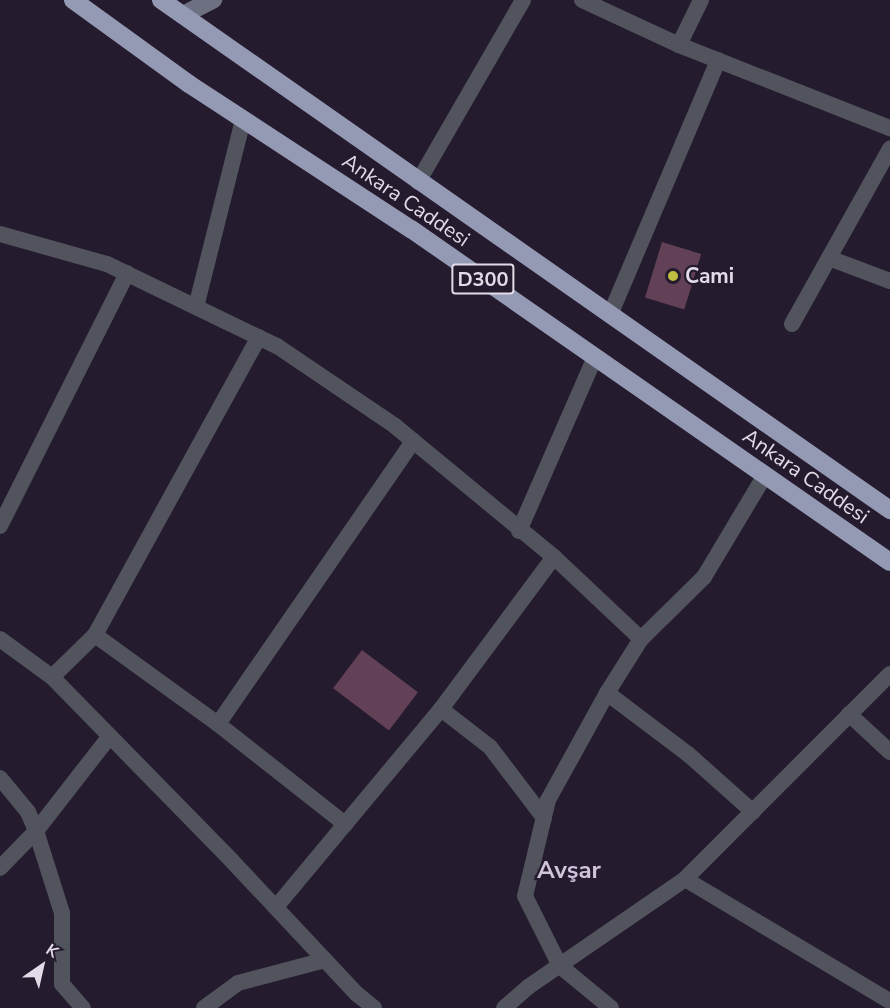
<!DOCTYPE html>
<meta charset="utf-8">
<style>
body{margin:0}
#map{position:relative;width:890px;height:1008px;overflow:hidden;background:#251b2e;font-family:"Nunito Sans",sans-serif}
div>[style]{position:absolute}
.building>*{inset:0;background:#624056;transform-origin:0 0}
.street>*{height:16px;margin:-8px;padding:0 8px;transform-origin:8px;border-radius:8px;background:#51535d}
.secondary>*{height:18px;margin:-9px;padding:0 9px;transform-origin:9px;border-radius:9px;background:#6d7080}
.highway>*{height:18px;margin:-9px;padding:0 9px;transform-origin:9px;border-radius:9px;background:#959ab4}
.dots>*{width:16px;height:16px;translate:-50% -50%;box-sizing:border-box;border:3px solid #251b2e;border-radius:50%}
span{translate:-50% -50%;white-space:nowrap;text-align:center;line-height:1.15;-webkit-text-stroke:4.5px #251b2e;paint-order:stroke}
.shield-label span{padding:2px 4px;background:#251b2e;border:2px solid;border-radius:4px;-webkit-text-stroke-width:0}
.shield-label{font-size:20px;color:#e2dbe8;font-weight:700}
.street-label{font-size:21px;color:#e2dbe8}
.poi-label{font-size:21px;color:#e2dbe8;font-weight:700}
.left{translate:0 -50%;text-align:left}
.quarter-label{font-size:24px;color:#d0c3dc;font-weight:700}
.north{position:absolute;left:12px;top:936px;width:60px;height:60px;-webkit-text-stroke:4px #251b2e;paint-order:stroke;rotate:34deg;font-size:16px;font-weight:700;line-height:24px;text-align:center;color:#e2dbe8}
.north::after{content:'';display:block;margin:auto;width:21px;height:27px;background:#e2dbe8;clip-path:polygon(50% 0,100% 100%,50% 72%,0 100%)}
</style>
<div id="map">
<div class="building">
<i style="left:662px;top:242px;width:41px;height:58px;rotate:17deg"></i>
<i style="left:362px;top:650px;width:70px;height:48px;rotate:37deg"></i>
</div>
<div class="street">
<i style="left:582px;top:0;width:107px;rotate:24.9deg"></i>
<i style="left:679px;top:45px;width:227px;rotate:21.5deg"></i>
<i style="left:679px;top:45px;width:50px;rotate:-63.9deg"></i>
<i style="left:418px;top:182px;width:210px;rotate:-60deg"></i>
<i style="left:0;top:234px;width:111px;rotate:15.7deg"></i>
<i style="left:107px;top:264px;width:189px;rotate:25.8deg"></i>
<i style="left:277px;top:346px;width:143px;rotate:34.1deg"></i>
<i style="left:395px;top:426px;width:206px;rotate:39.5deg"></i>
<i style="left:554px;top:557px;width:120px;rotate:43.3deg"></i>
<i style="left:829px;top:258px;width:65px;rotate:20.7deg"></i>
<i style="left:196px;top:307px;width:193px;rotate:-75.9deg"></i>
<i style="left:610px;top:315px;width:277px;rotate:-67deg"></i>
<i style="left:792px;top:324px;width:201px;rotate:-60.8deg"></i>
<i style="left:0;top:526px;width:283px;rotate:-63.3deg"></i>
<i style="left:519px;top:531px;width:190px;rotate:-66.4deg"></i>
<i style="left:95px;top:635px;width:152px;rotate:35.9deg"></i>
<i style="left:218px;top:724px;width:162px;rotate:38.2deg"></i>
<i style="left:0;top:639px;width:64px;rotate:36.2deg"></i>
<i style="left:52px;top:677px;width:257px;rotate:45.6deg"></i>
<i style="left:232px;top:861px;width:183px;rotate:46.8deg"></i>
<i style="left:357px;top:994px;width:22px;rotate:39deg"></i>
<i style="left:52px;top:677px;width:60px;rotate:-44.3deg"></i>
<i style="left:95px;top:635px;width:340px;rotate:-61.2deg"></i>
<i style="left:607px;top:693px;width:101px;rotate:37deg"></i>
<i style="left:688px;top:754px;width:87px;rotate:41.7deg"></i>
<i style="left:441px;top:709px;width:62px;rotate:37.8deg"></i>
<i style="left:490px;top:747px;width:89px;rotate:52.7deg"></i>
<i style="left:849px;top:714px;width:56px;rotate:42.8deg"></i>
<i style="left:218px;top:724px;width:344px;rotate:-55.4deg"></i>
<i style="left:0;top:778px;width:44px;rotate:50.5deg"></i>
<i style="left:28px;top:812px;width:21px;rotate:67deg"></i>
<i style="left:36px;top:831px;width:86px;rotate:72.4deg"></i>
<i style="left:62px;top:913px;width:71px;rotate:90deg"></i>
<i style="left:62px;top:984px;width:32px;rotate:49deg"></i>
<i style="left:0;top:868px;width:52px;rotate:-45.8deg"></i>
<i style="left:36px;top:831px;width:120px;rotate:-52.1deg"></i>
<i style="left:685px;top:879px;width:239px;rotate:30.8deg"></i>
<i style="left:276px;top:907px;width:258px;rotate:-50.2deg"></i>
<i style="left:441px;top:709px;width:189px;rotate:-53.4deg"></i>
<i style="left:204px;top:1008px;width:42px;rotate:-36.3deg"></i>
<i style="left:238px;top:983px;width:90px;rotate:-14.8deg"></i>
<i style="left:504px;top:1008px;width:32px;rotate:-41deg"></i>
<i style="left:528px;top:987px;width:191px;rotate:-34.5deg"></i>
<i style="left:685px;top:879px;width:290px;rotate:-45deg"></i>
<i style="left:611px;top:1008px;width:66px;rotate:-140.5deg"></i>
<i style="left:560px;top:966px;width:78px;rotate:-116.6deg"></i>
<i style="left:525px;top:896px;width:99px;rotate:-76.5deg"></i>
<i style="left:548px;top:800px;width:122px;rotate:-61.1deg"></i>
<i style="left:607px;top:693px;width:64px;rotate:-57.8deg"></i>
<i style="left:641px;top:639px;width:88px;rotate:-44.5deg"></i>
<i style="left:704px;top:577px;width:119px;rotate:-59.1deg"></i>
</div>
<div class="secondary">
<i style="left:183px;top:15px;width:34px;rotate:-27deg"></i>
</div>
<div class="highway">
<i style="left:73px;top:0;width:143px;rotate:35.9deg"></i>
<i style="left:189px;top:84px;width:265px;rotate:33.2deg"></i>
<i style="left:411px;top:229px;width:583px;rotate:34.81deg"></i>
<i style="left:161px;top:0;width:890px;rotate:34.98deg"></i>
</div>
<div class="dots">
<i style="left:673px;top:276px;background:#c0be41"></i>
</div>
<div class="shield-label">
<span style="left:483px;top:279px">D300</span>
</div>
<div class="street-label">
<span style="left:406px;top:200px;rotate:34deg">Ankara Caddesi</span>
<span style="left:806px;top:476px;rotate:35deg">Ankara Caddesi</span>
</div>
<div class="poi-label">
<span class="left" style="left:685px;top:276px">Cami</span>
</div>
<div class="quarter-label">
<span style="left:569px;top:871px">Avşar</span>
</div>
<div class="north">K</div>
</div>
